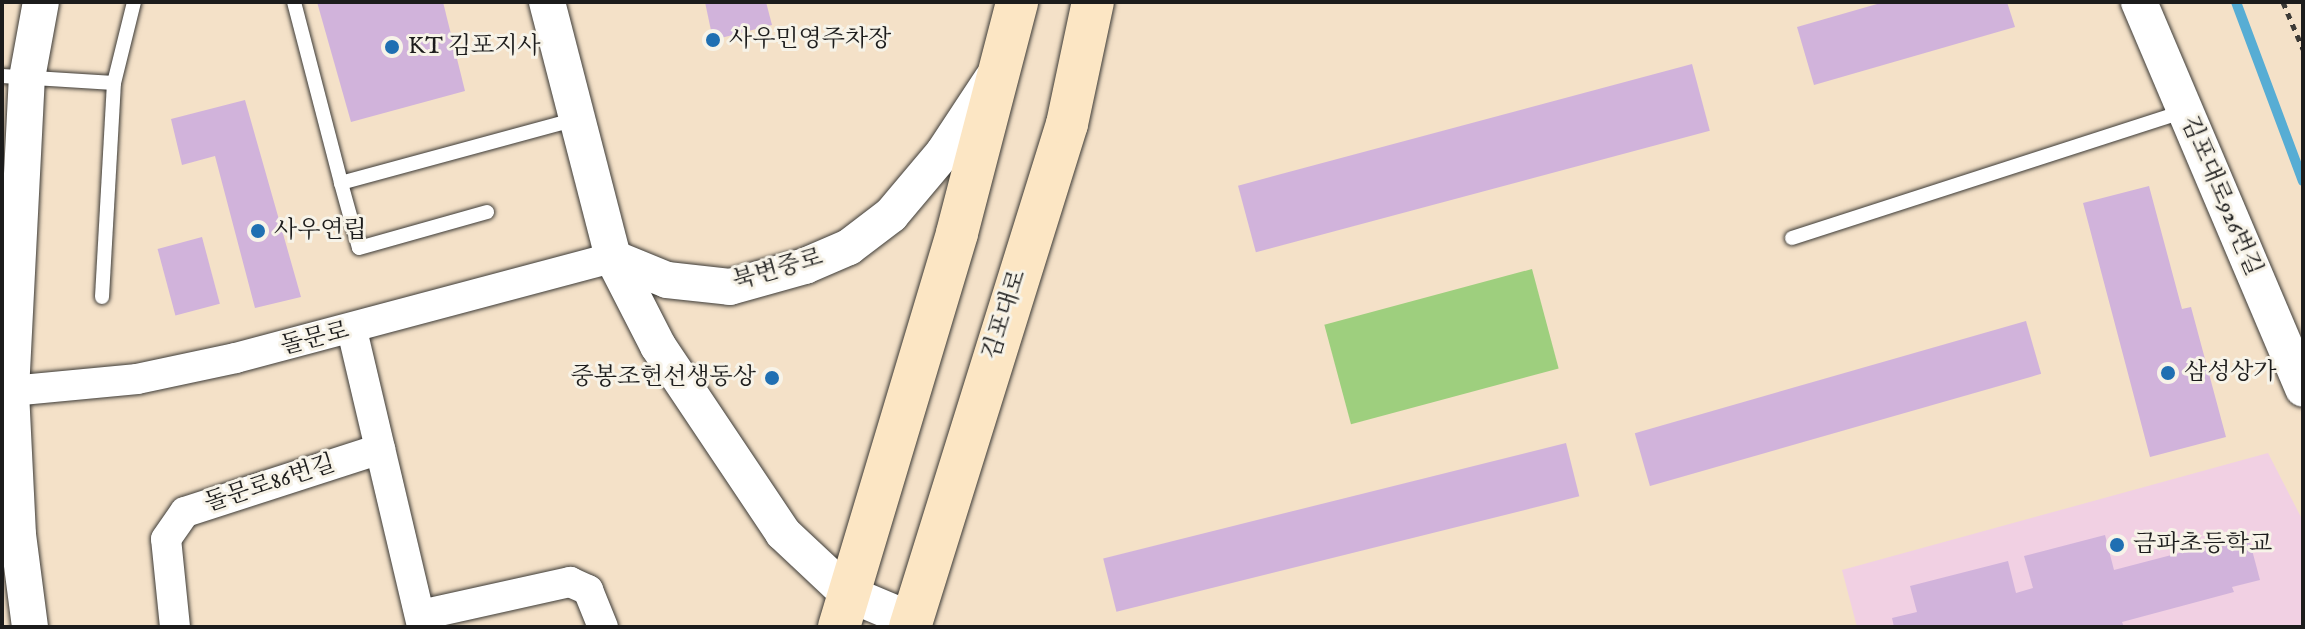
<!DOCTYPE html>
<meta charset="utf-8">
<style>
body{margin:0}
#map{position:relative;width:2305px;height:629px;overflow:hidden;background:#f4e1c8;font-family:"IM FELL English","Noto Serif KR",serif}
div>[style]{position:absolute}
.built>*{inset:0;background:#f1d0e3}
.green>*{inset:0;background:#9ecf7e;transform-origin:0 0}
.stream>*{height:10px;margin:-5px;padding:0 5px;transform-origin:5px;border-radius:5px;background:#57add4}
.building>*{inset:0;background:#d1b3db;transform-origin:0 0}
.path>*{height:5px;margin-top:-2.5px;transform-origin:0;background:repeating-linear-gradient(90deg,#3c3a36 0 6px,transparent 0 12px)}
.roads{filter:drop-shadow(0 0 2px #3c3a36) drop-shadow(0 0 2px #3c3a36)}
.service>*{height:14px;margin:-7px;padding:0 7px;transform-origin:7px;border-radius:7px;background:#fff}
.minor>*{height:30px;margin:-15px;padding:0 15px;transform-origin:15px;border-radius:15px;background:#fff}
.tertiary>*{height:36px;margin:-18px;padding:0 18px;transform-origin:18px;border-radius:18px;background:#fff}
.secondary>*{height:42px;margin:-21px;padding:0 21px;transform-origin:21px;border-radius:21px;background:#fce6c4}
.dots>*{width:22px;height:22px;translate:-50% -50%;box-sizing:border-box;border:4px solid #f7f3e8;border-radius:50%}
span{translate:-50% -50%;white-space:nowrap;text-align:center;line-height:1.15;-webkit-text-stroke:6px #f7f3e8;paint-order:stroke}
.poi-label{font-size:24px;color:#1c1c1c}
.left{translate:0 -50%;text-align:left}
.right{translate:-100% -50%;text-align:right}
.street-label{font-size:24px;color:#1c1c1c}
.frame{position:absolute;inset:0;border:4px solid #1c1c1c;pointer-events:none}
</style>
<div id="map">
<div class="built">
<i style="clip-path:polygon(2268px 453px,2303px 521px,2303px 627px,1857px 627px,1842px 570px)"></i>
</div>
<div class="green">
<i style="left:1532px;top:269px;width:103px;height:215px;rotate:75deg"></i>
</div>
<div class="stream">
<i style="left:2236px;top:2px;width:191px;rotate:69.5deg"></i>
</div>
<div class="building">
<i style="clip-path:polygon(317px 2px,443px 2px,465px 91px,351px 122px)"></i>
<i style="clip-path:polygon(705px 2px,766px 2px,772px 25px,713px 40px)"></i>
<i style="clip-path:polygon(1884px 2px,2007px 2px,2015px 27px,1814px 85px,1797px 27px)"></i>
<i style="left:1692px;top:64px;width:69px;height:470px;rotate:75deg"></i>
<i style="clip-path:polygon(245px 100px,301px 297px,255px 308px,215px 156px,182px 165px,171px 119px)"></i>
<i style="clip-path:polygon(2149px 186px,2182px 309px,2191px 307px,2226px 437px,2150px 457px,2083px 203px)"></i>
<i style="left:202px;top:237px;width:69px;height:46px;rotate:75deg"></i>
<i style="left:2026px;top:321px;width:55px;height:407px;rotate:74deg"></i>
<i style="left:1566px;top:443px;width:55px;height:477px;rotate:76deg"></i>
<i style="clip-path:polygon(2105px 535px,2114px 570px,2248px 535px,2260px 580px,2232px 587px,2234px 592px,2122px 622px,2124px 627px,1894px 627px,1892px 618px,1917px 612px,1910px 586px,2008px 561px,2016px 593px,2033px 588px,2024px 556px)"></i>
</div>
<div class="path">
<i style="left:2283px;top:2px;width:51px;rotate:66.9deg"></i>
</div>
<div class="roads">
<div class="service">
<i style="left:294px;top:2px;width:187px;rotate:75.4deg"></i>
<i style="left:341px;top:183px;width:240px;rotate:-15.2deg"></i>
<i style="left:2px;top:76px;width:112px;rotate:3.6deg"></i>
<i style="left:114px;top:83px;width:83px;rotate:-76.1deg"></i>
<i style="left:341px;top:183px;width:67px;rotate:74.5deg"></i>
<i style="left:359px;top:248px;width:133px;rotate:-15.7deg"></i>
<i style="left:1792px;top:238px;width:413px;rotate:-17.9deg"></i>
<i style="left:102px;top:297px;width:214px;rotate:-86.8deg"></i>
</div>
<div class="minor">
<i style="left:352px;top:330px;width:305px;rotate:76.7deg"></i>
<i style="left:11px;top:391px;width:127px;rotate:-5.4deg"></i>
<i style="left:137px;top:379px;width:101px;rotate:-12deg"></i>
<i style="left:236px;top:358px;width:390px;rotate:-14.9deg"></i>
<i style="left:421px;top:615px;width:153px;rotate:-12.5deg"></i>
<i style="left:570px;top:582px;width:20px;rotate:24deg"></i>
<i style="left:588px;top:590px;width:40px;rotate:68deg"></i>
<i style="left:175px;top:627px;width:88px;rotate:-95.8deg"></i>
<i style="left:166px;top:539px;width:33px;rotate:-55deg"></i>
<i style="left:185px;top:512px;width:205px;rotate:-17.9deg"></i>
</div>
<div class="tertiary">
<i style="left:547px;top:2px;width:264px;rotate:75.5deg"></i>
<i style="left:613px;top:258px;width:99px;rotate:62.9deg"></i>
<i style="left:658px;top:346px;width:225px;rotate:56.2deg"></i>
<i style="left:783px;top:533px;width:88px;rotate:43.2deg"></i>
<i style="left:847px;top:593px;width:69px;rotate:22.9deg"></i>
<i style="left:2139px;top:2px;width:420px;rotate:67deg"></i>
<i style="left:613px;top:258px;width:58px;rotate:22.2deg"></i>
<i style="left:667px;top:280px;width:63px;rotate:6.3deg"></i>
<i style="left:730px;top:287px;width:78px;rotate:-15.6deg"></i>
<i style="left:805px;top:266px;width:48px;rotate:-23.4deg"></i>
<i style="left:849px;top:247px;width:53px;rotate:-37.3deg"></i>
<i style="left:891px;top:215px;width:82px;rotate:-49.9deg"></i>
<i style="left:944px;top:152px;width:87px;rotate:-56.7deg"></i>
<i style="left:30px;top:627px;width:93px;rotate:-97.4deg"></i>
<i style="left:18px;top:535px;width:144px;rotate:-92.8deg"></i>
<i style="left:11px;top:391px;width:313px;rotate:-87.1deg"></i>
<i style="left:27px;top:78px;width:77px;rotate:-79.6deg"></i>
</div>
<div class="secondary">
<i style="left:839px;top:627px;width:411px;rotate:-73.3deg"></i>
<i style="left:957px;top:233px;width:239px;rotate:-75.4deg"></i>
<i style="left:910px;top:627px;width:527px;rotate:-72.67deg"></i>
<i style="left:1067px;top:124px;width:125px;rotate:-78deg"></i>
</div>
</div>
<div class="dots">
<i style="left:713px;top:40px;background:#1f6fb2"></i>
<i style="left:392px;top:47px;background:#1f6fb2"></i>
<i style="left:258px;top:231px;background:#1f6fb2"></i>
<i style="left:2168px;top:373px;background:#1f6fb2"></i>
<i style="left:772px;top:378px;background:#1f6fb2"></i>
<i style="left:2117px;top:545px;background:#1f6fb2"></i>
</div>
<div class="poi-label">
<span class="left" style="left:729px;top:40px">사우민영주차장</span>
<span class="left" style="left:408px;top:47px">KT 김포지사</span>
<span class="left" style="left:274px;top:231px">사우연립</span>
<span class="left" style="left:2184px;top:373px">삼성상가</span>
<span class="right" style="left:756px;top:378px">중봉조헌선생동상</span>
<span class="left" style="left:2133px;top:545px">금파초등학교</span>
</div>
<div class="street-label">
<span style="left:2221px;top:196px;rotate:67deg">김포대로926번길</span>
<span style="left:778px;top:270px;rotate:-16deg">북변중로</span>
<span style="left:1005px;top:315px;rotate:-72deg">김포대로</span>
<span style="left:315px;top:339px;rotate:-14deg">돌문로</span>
<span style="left:270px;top:484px;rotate:-18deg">돌문로86번길</span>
</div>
<div class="frame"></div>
</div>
